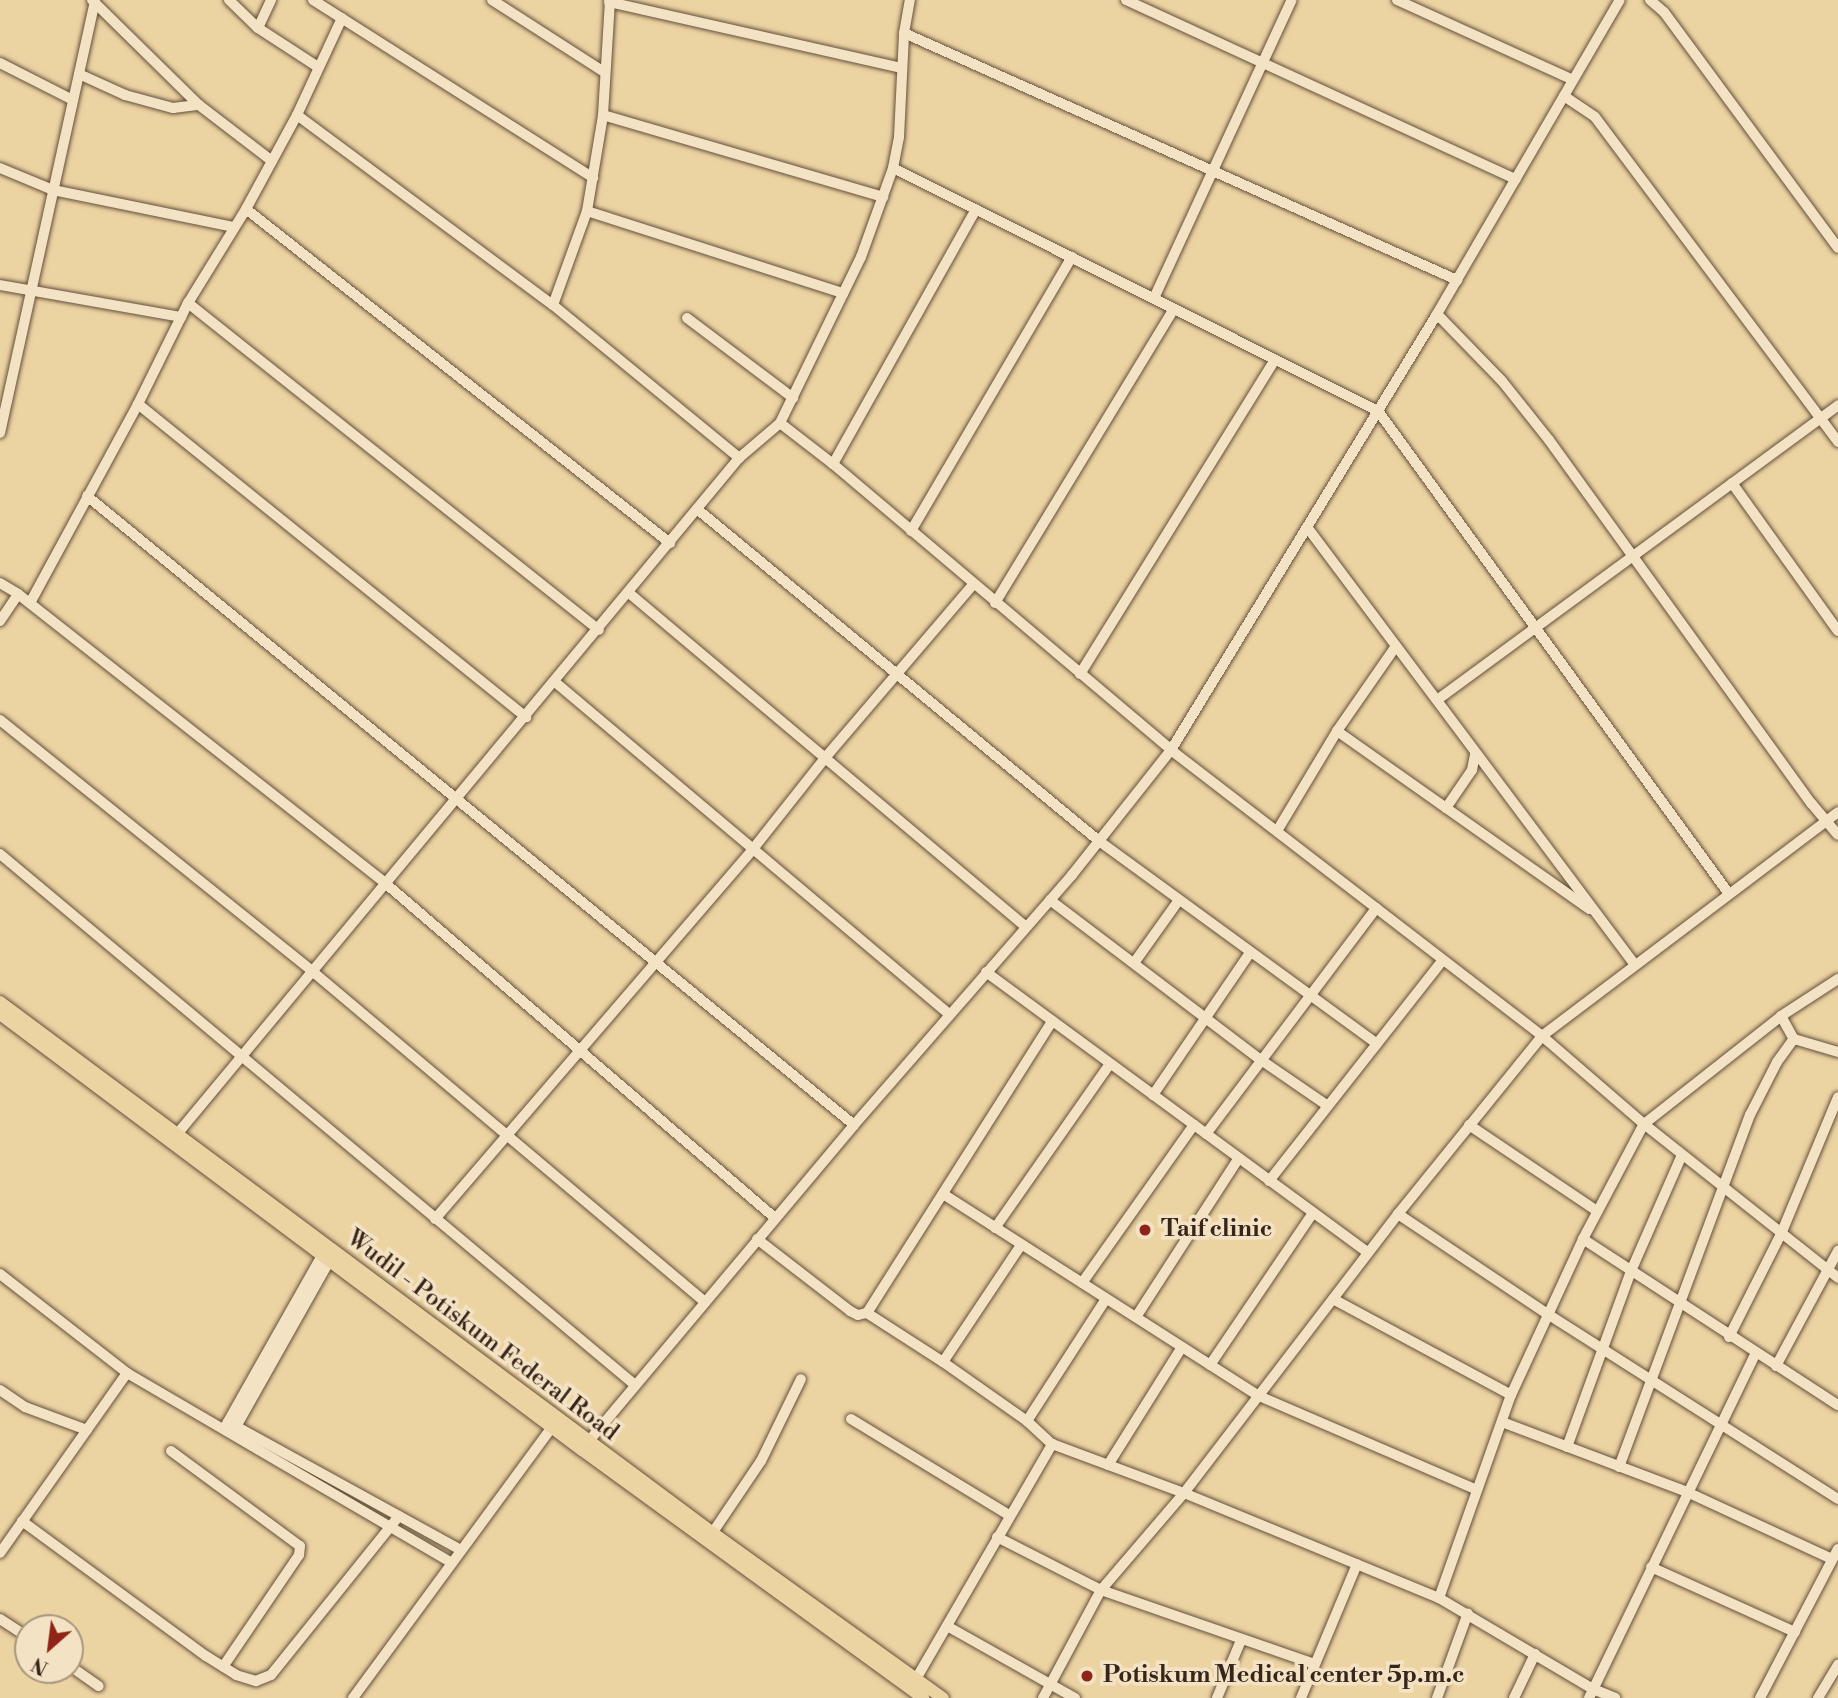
<!DOCTYPE html>
<style>
body{margin:0}
#map{position:relative;width:1838px;height:1698px;overflow:hidden;background:#ecd3a2;font-family:"Libre Bodoni",serif}
div>[style]{position:absolute}
.roads{filter:drop-shadow(0 0 2px #64503c) drop-shadow(0 0 2px #64503c)}
.minor>*{height:10px;margin:-5px;padding:0 5px;transform-origin:5px;border-radius:5px;background:#f3e2c3}
.major>*{height:12px;margin:-6px;padding:0 6px;transform-origin:6px;border-radius:6px;background:#ecd3a2}
.dots>*{width:19px;height:19px;translate:-50% -50%;box-sizing:border-box;border:4px solid #f3e2c3;border-radius:50%}
span{translate:-50% -50%;white-space:nowrap;text-align:center;line-height:1.15;-webkit-text-stroke:7px #f3e2c3;paint-order:stroke}
.poi-label{font-size:24px;color:#37241a;font-weight:700}
.left{translate:0 -50%;text-align:left}
.street-label{font-size:24px;color:#37241a}
.north{position:absolute;left:14px;top:1614px;width:70px;height:70px;box-sizing:border-box;background:#f3e2c3;border:2px solid #a8967f;border-radius:50%;rotate:208deg;font-size:19px;font-weight:700;line-height:28px;text-align:center;color:#37241a}
.north::after{content:'';display:block;margin:auto;width:24px;height:32px;background:#8f2418;clip-path:polygon(50% 0,100% 100%,50% 72%,0 100%)}
</style>
<div id="map">
<div class="roads">
<div class="minor">
<i style="left:92px;top:0;width:150px;rotate:44.5deg"></i>
<i style="left:199px;top:105px;width:92px;rotate:37.5deg"></i>
<i style="left:229px;top:0;width:40px;rotate:44deg"></i>
<i style="left:258px;top:28px;width:72px;rotate:33deg"></i>
<i style="left:313px;top:0;width:332px;rotate:32.4deg"></i>
<i style="left:492px;top:0;width:133px;rotate:32.7deg"></i>
<i style="left:1126px;top:0;width:429px;rotate:24.7deg"></i>
<i style="left:1397px;top:0;width:193px;rotate:24.4deg"></i>
<i style="left:1650px;top:0;width:18px;rotate:41deg"></i>
<i style="left:1664px;top:12px;width:293px;rotate:53.6deg"></i>
<i style="left:609px;top:2px;width:300px;rotate:12.7deg"></i>
<i style="left:258px;top:28px;width:31px;rotate:-65deg"></i>
<i style="left:904px;top:33px;width:606px;rotate:24.07deg"></i>
<i style="left:0;top:63px;width:82px;rotate:26.9deg"></i>
<i style="left:79px;top:74px;width:51px;rotate:24.5deg"></i>
<i style="left:125px;top:95px;width:50px;rotate:15.2deg"></i>
<i style="left:173px;top:108px;width:26px;rotate:-7deg"></i>
<i style="left:1564px;top:96px;width:37px;rotate:34deg"></i>
<i style="left:1595px;top:117px;width:406px;rotate:53.2deg"></i>
<i style="left:297px;top:115px;width:319px;rotate:36.6deg"></i>
<i style="left:553px;top:305px;width:241px;rotate:39.4deg"></i>
<i style="left:603px;top:115px;width:292px;rotate:16.3deg"></i>
<i style="left:0;top:168px;width:57px;rotate:22.5deg"></i>
<i style="left:53px;top:190px;width:185px;rotate:11.6deg"></i>
<i style="left:893px;top:168px;width:542px;rotate:26.61deg"></i>
<i style="left:1378px;top:411px;width:597px;rotate:53.99deg"></i>
<i style="left:246px;top:209px;width:540px;rotate:38.23deg"></i>
<i style="left:587px;top:211px;width:269px;rotate:17.8deg"></i>
<i style="left:0;top:285px;width:184px;rotate:10deg"></i>
<i style="left:1154px;top:298px;width:328px;rotate:-65.2deg"></i>
<i style="left:188px;top:303px;width:525px;rotate:38.51deg"></i>
<i style="left:553px;top:305px;width:100px;rotate:-70.1deg"></i>
<i style="left:587px;top:211px;width:97px;rotate:-80.5deg"></i>
<i style="left:603px;top:115px;width:115px;rotate:-86.5deg"></i>
<i style="left:1437px;top:314px;width:93px;rotate:45.9deg"></i>
<i style="left:1502px;top:381px;width:75px;rotate:51.5deg"></i>
<i style="left:1549px;top:440px;width:449px;rotate:54.2deg"></i>
<i style="left:1812px;top:804px;width:40px;rotate:50deg"></i>
<i style="left:687px;top:318px;width:133px;rotate:37deg"></i>
<i style="left:138px;top:404px;width:499px;rotate:38.9deg"></i>
<i style="left:780px;top:423px;width:67px;rotate:37.7deg"></i>
<i style="left:833px;top:464px;width:443px;rotate:40.2deg"></i>
<i style="left:1171px;top:750px;width:468px;rotate:37.6deg"></i>
<i style="left:1542px;top:1036px;width:135px;rotate:40.8deg"></i>
<i style="left:1644px;top:1124px;width:248px;rotate:38.4deg"></i>
<i style="left:0;top:433px;width:443px;rotate:-77.6deg"></i>
<i style="left:833px;top:464px;width:292px;rotate:-60.7deg"></i>
<i style="left:1732px;top:483px;width:182px;rotate:54.4deg"></i>
<i style="left:87px;top:496px;width:992px;rotate:39.35deg"></i>
<i style="left:697px;top:509px;width:521px;rotate:39.55deg"></i>
<i style="left:1099px;top:841px;width:344px;rotate:36.1deg"></i>
<i style="left:1307px;top:527px;width:547px;rotate:53.17deg"></i>
<i style="left:911px;top:531px;width:318px;rotate:-59.6deg"></i>
<i style="left:0;top:583px;width:21px;rotate:31deg"></i>
<i style="left:18px;top:594px;width:467px;rotate:38.2deg"></i>
<i style="left:385px;top:883px;width:514px;rotate:40.66deg"></i>
<i style="left:629px;top:593px;width:519px;rotate:40.07deg"></i>
<i style="left:30px;top:603px;width:226px;rotate:-61.5deg"></i>
<i style="left:138px;top:404px;width:113px;rotate:-63.7deg"></i>
<i style="left:188px;top:303px;width:110px;rotate:-58.3deg"></i>
<i style="left:246px;top:209px;width:107px;rotate:-61.5deg"></i>
<i style="left:297px;top:115px;width:107px;rotate:-65.1deg"></i>
<i style="left:995px;top:603px;width:344px;rotate:-58.7deg"></i>
<i style="left:0;top:621px;width:32px;rotate:-56deg"></i>
<i style="left:1080px;top:674px;width:370px;rotate:-58.2deg"></i>
<i style="left:555px;top:682px;width:515px;rotate:40.12deg"></i>
<i style="left:1437px;top:700px;width:498px;rotate:-36.3deg"></i>
<i style="left:0;top:720px;width:400px;rotate:38.8deg"></i>
<i style="left:312px;top:971px;width:514px;rotate:40.11deg"></i>
<i style="left:1337px;top:731px;width:309px;rotate:35.2deg"></i>
<i style="left:1446px;top:808px;width:46px;rotate:-55.6deg"></i>
<i style="left:1472px;top:770px;width:16px;rotate:-79deg"></i>
<i style="left:1277px;top:831px;width:117px;rotate:-59deg"></i>
<i style="left:1337px;top:731px;width:103px;rotate:-55.2deg"></i>
<i style="left:0;top:854px;width:828px;rotate:39.9deg"></i>
<i style="left:1050px;top:900px;width:265px;rotate:37.2deg"></i>
<i style="left:1261px;top:1060px;width:81px;rotate:34.5deg"></i>
<i style="left:1134px;top:963px;width:77px;rotate:-54.5deg"></i>
<i style="left:986px;top:972px;width:474px;rotate:36.3deg"></i>
<i style="left:1781px;top:1016px;width:26px;rotate:61deg"></i>
<i style="left:1794px;top:1039px;width:46px;rotate:16.5deg"></i>
<i style="left:1153px;top:1095px;width:172px;rotate:-55.7deg"></i>
<i style="left:1469px;top:1125px;width:154px;rotate:33.9deg"></i>
<i style="left:1206px;top:1134px;width:283px;rotate:-53deg"></i>
<i style="left:173px;top:1139px;width:886px;rotate:-50.27deg"></i>
<i style="left:739px;top:458px;width:54px;rotate:-40.5deg"></i>
<i style="left:780px;top:423px;width:185px;rotate:-64deg"></i>
<i style="left:861px;top:257px;width:95px;rotate:-70.2deg"></i>
<i style="left:893px;top:168px;width:32px;rotate:-79deg"></i>
<i style="left:899px;top:137px;width:104px;rotate:-87.2deg"></i>
<i style="left:904px;top:33px;width:34px;rotate:-80deg"></i>
<i style="left:1269px;top:1181px;width:281px;rotate:-51.8deg"></i>
<i style="left:943px;top:1194px;width:375px;rotate:32.6deg"></i>
<i style="left:1259px;top:1396px;width:237px;rotate:23.3deg"></i>
<i style="left:1398px;top:1214px;width:178px;rotate:33.8deg"></i>
<i style="left:1546px;top:1313px;width:346px;rotate:32.5deg"></i>
<i style="left:435px;top:1219px;width:488px;rotate:-49.3deg"></i>
<i style="left:753px;top:849px;width:116px;rotate:-51.6deg"></i>
<i style="left:825px;top:758px;width:228px;rotate:-49.5deg"></i>
<i style="left:995px;top:1228px;width:200px;rotate:-55deg"></i>
<i style="left:757px;top:1239px;width:118px;rotate:37.7deg"></i>
<i style="left:850px;top:1311px;width:9px;rotate:27deg"></i>
<i style="left:858px;top:1315px;width:9px;rotate:-13deg"></i>
<i style="left:867px;top:1313px;width:90px;rotate:32.8deg"></i>
<i style="left:943px;top:1362px;width:103px;rotate:35.1deg"></i>
<i style="left:1027px;top:1421px;width:34px;rotate:43deg"></i>
<i style="left:1583px;top:1239px;width:304px;rotate:33.1deg"></i>
<i style="left:0;top:1274px;width:161px;rotate:37.9deg"></i>
<i style="left:127px;top:1373px;width:376px;rotate:30.3deg"></i>
<i style="left:1082px;top:1283px;width:194px;rotate:-54.7deg"></i>
<i style="left:1333px;top:1299px;width:202px;rotate:28.3deg"></i>
<i style="left:867px;top:1313px;width:346px;rotate:-57.6deg"></i>
<i style="left:1136px;top:1317px;width:189px;rotate:-57.1deg"></i>
<i style="left:1729px;top:1337px;width:115px;rotate:-63.2deg"></i>
<i style="left:1781px;top:1234px;width:148px;rotate:-67.4deg"></i>
<i style="left:943px;top:1362px;width:141px;rotate:-56.3deg"></i>
<i style="left:1210px;top:1365px;width:184px;rotate:-55.9deg"></i>
<i style="left:1776px;top:1366px;width:131px;rotate:-61.7deg"></i>
<i style="left:0;top:1390px;width:30px;rotate:34deg"></i>
<i style="left:25px;top:1407px;width:66px;rotate:20.4deg"></i>
<i style="left:851px;top:1419px;width:185px;rotate:31.3deg"></i>
<i style="left:1027px;top:1421px;width:145px;rotate:-57.1deg"></i>
<i style="left:228px;top:1422px;width:266px;rotate:28.8deg"></i>
<i style="left:1502px;top:1422px;width:198px;rotate:20.7deg"></i>
<i style="left:1687px;top:1492px;width:160px;rotate:24.8deg"></i>
<i style="left:225px;top:1427px;width:201px;rotate:-60.5deg"></i>
<i style="left:233px;top:1432px;width:202px;rotate:-60.6deg"></i>
<i style="left:589px;top:1441px;width:412px;rotate:-50deg"></i>
<i style="left:854px;top:1125px;width:332px;rotate:-48.9deg"></i>
<i style="left:1072px;top:875px;width:159px;rotate:-51.6deg"></i>
<i style="left:1171px;top:750px;width:511px;rotate:-58.61deg"></i>
<i style="left:1437px;top:314px;width:363px;rotate:-59.8deg"></i>
<i style="left:1567px;top:1447px;width:187px;rotate:-70deg"></i>
<i style="left:1631px;top:1271px;width:127px;rotate:-66.3deg"></i>
<i style="left:171px;top:1451px;width:160px;rotate:36.4deg"></i>
<i style="left:300px;top:1546px;width:9px;rotate:96deg"></i>
<i style="left:299px;top:1555px;width:135px;rotate:124.2deg"></i>
<i style="left:1108px;top:1465px;width:139px;rotate:-57.9deg"></i>
<i style="left:1619px;top:1467px;width:376px;rotate:-69.6deg"></i>
<i style="left:1750px;top:1115px;width:59px;rotate:-63deg"></i>
<i style="left:1777px;top:1062px;width:29px;rotate:-54deg"></i>
<i style="left:22px;top:1521px;width:228px;rotate:36.3deg"></i>
<i style="left:206px;top:1656px;width:36px;rotate:32deg"></i>
<i style="left:236px;top:1675px;width:21px;rotate:17deg"></i>
<i style="left:256px;top:1681px;width:16px;rotate:-22deg"></i>
<i style="left:271px;top:1675px;width:204px;rotate:-51.2deg"></i>
<i style="left:997px;top:1537px;width:117px;rotate:27deg"></i>
<i style="left:1101px;top:1590px;width:226px;rotate:19.1deg"></i>
<i style="left:709px;top:1538px;width:93px;rotate:-56deg"></i>
<i style="left:761px;top:1461px;width:91px;rotate:-64deg"></i>
<i style="left:0;top:1553px;width:220px;rotate:-54.8deg"></i>
<i style="left:1651px;top:1567px;width:158px;rotate:24.3deg"></i>
<i style="left:1439px;top:1598px;width:215px;rotate:-70.5deg"></i>
<i style="left:1511px;top:1395px;width:172px;rotate:-65.2deg"></i>
<i style="left:1583px;top:1239px;width:130px;rotate:-62.1deg"></i>
<i style="left:1644px;top:1124px;width:174px;rotate:-38.2deg"></i>
<i style="left:1781px;top:1016px;width:68px;rotate:-33deg"></i>
<i style="left:0;top:1619px;width:33px;rotate:33deg"></i>
<i style="left:947px;top:1626px;width:147px;rotate:29.4deg"></i>
<i style="left:70px;top:1666px;width:35px;rotate:35deg"></i>
<i style="left:916px;top:1679px;width:272px;rotate:-59.9deg"></i>
<i style="left:1052px;top:1444px;width:141px;rotate:20.4deg"></i>
<i style="left:1184px;top:1493px;width:276px;rotate:22.4deg"></i>
<i style="left:1439px;top:1598px;width:179px;rotate:30.6deg"></i>
<i style="left:1593px;top:1689px;width:24px;rotate:22deg"></i>
<i style="left:353px;top:1698px;width:343px;rotate:-53.7deg"></i>
<i style="left:1043px;top:1698px;width:123px;rotate:-61.8deg"></i>
<i style="left:1101px;top:1590px;width:128px;rotate:-49.4deg"></i>
<i style="left:1184px;top:1493px;width:352px;rotate:-52.5deg"></i>
<i style="left:1398px;top:1214px;width:229px;rotate:-51deg"></i>
<i style="left:1542px;top:1036px;width:371px;rotate:-37.1deg"></i>
<i style="left:1217px;top:1698px;width:63px;rotate:-67.5deg"></i>
<i style="left:1301px;top:1698px;width:145px;rotate:-67.3deg"></i>
<i style="left:1437px;top:1698px;width:90px;rotate:-70deg"></i>
<i style="left:1514px;top:1698px;width:49px;rotate:-64.5deg"></i>
<i style="left:1589px;top:1698px;width:383px;rotate:-64.2deg"></i>
<i style="left:1760px;top:1698px;width:168px;rotate:-62.4deg"></i>
<i style="left:1818px;top:1698px;width:39px;rotate:-59deg"></i>
</div>
<div class="major">
<i style="left:0;top:1002px;width:889px;rotate:36.68deg"></i>
<i style="left:713px;top:1533px;width:283px;rotate:35.7deg"></i>
<i style="left:0;top:1014px;width:727px;rotate:36.84deg"></i>
<i style="left:582px;top:1450px;width:422px;rotate:36deg"></i>
</div>
</div>
<div class="dots">
<i style="left:1145px;top:1230px;background:#8f2418"></i>
<i style="left:1087px;top:1676px;background:#8f2418"></i>
</div>
<div class="poi-label">
<span class="left" style="left:1161px;top:1230px">Taif clinic</span>
<span class="left" style="left:1103px;top:1676px">Potiskum Medical center 5p.m.c</span>
</div>
<div class="street-label">
<span style="left:482px;top:1336px;rotate:37deg">Wudil - Potiskum Federal Road</span>
</div>
<div class="north">N</div>
</div>
